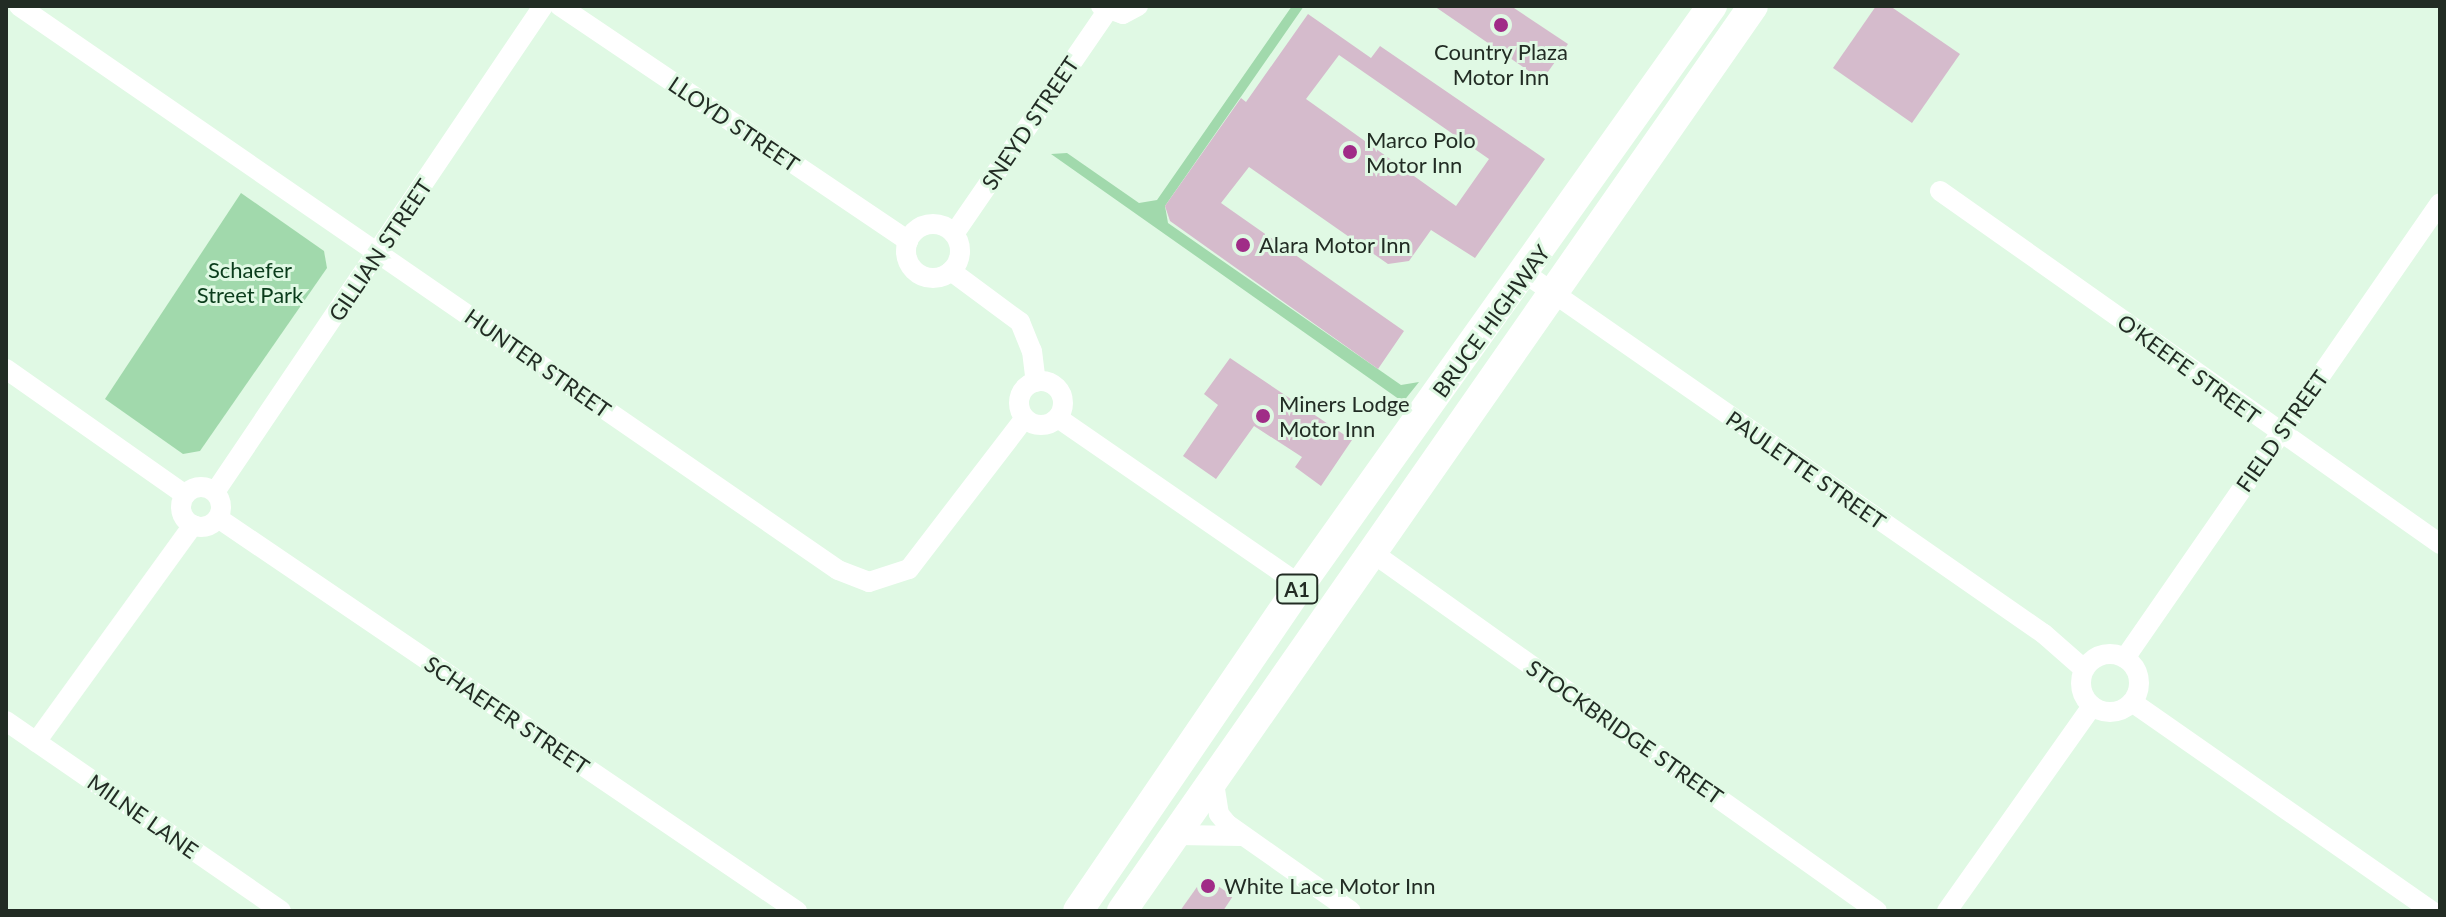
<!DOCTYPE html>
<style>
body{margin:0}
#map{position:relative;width:2446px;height:917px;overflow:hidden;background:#e0f9e4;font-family:Lato,sans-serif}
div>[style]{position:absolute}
.green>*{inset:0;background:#a1d9ac}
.building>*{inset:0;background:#d5bbcc}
.minor>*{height:20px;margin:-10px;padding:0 10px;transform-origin:10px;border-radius:10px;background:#fff}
.minor>.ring{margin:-10px;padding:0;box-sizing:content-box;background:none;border:20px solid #fff;border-radius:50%}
.highway>*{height:30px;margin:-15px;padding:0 15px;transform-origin:15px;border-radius:15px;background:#fff}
.dots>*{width:22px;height:22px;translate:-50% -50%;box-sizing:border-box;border:4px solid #e0f9e4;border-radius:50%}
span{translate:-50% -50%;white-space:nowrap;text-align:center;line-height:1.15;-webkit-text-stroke:6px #e0f9e4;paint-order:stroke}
.shield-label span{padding:2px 6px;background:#e0f9e4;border:2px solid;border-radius:6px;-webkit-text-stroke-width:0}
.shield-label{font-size:20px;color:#222c24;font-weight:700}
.poi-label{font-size:22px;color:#222c24}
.left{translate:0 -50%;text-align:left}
.street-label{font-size:22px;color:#222c24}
.park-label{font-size:22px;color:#0a3c1b}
.frame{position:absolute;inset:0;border:8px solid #222c24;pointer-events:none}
</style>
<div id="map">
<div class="green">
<i style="clip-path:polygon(1292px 6px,1304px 6px,1165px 206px,1168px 223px,1401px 385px,1419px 382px,1403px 402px,1051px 154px,1067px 153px,1139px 203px,1157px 200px)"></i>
<i style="clip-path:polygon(241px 193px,324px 251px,327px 268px,200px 451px,183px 454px,105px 399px)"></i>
</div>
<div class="building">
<i style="clip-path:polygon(1434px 6px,1511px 6px,1568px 44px,1542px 80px)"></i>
<i style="clip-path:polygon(1876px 6px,1890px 6px,1960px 54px,1912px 123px,1833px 68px)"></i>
<i style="clip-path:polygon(evenodd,1308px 14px,1371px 58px,1380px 46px,1545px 159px,1475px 258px,1431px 230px,1409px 261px,1388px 264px,1249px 167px,1221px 203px,1404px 331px,1378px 369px,1170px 221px,1165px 206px,1241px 98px,1246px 102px,1308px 14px,1339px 55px,1489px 159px,1456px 206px,1306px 99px,1339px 55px)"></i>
<i style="clip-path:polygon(1230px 358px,1352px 440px,1321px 486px,1295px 467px,1302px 457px,1254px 426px,1216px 479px,1183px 456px,1218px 405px,1204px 394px)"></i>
<i style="clip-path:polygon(1204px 877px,1233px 896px,1223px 911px,1180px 911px)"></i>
</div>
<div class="minor">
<i style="left:19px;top:6px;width:994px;rotate:34.55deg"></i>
<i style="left:838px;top:570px;width:33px;rotate:21deg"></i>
<i style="left:869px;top:582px;width:42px;rotate:-18deg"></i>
<i style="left:909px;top:569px;width:190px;rotate:-52.5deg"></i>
<i style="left:560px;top:6px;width:420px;rotate:34deg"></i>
<i style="left:1101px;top:6px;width:23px;rotate:20deg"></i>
<i style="left:1123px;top:14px;width:17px;rotate:-28deg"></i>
<i style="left:1940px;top:191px;width:612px;rotate:35.22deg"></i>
<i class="ring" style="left:906px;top:224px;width:34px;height:34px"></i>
<i style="left:954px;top:234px;width:270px;rotate:-55.5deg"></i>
<i style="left:951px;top:271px;width:86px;rotate:36.5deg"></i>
<i style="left:1020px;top:322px;width:31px;rotate:68deg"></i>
<i style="left:1032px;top:351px;width:31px;rotate:83deg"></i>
<i style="left:1526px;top:274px;width:631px;rotate:34.8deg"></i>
<i style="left:2044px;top:634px;width:53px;rotate:41.2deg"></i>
<i style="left:6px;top:369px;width:219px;rotate:35.1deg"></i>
<i class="ring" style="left:1019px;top:381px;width:24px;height:24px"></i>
<i style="left:1058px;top:418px;width:294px;rotate:34.6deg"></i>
<i class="ring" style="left:181px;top:487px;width:20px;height:20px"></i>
<i style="left:215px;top:492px;width:586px;rotate:-55.98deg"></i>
<i style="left:218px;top:518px;width:700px;rotate:34.17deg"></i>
<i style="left:1373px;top:553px;width:618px;rotate:35.39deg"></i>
<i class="ring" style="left:2081px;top:654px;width:38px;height:38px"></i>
<i style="left:2125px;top:658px;width:553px;rotate:-55.3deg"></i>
<i style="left:2132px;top:702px;width:366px;rotate:34.9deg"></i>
<i style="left:6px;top:721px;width:334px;rotate:34.6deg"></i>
<i style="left:36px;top:742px;width:268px;rotate:-54.1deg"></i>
<i style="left:1214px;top:783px;width:31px;rotate:81deg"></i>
<i style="left:1219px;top:814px;width:13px;rotate:51deg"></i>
<i style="left:1227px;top:824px;width:151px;rotate:35.1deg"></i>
<i style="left:1177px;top:835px;width:65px;rotate:0.9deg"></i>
<i style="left:1947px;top:911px;width:251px;rotate:-54.7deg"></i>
</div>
<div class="highway">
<i style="left:1078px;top:911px;width:394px;rotate:-55.7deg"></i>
<i style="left:1300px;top:585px;width:711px;rotate:-54.57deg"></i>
<i style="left:1122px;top:911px;width:1103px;rotate:-55.11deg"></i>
</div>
<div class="dots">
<i style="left:1501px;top:25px;background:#a02c87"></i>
<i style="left:1350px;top:152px;background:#a02c87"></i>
<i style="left:1243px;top:245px;background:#a02c87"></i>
<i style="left:1263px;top:416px;background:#a02c87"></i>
<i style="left:1208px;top:886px;background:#a02c87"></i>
</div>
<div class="shield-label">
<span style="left:1297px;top:589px">A1</span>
</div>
<div class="poi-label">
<span style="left:1501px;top:64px">Country Plaza<br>Motor Inn</span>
<span class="left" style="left:1366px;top:152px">Marco Polo<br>Motor Inn</span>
<span class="left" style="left:1259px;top:245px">Alara Motor Inn</span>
<span class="left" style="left:1279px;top:416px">Miners Lodge<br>Motor Inn</span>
<span class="left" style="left:1224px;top:886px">White Lace Motor Inn</span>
</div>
<div class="street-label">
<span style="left:1030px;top:123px;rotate:-56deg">SNEYD STREET</span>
<span style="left:734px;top:124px;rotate:34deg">LLOYD STREET</span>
<span style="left:380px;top:250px;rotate:-56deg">GILLIAN STREET</span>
<span style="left:1491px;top:321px;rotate:-54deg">BRUCE HIGHWAY</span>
<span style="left:538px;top:363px;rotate:35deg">HUNTER STREET</span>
<span style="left:2189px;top:369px;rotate:36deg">O'KEEFE STREET</span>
<span style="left:2282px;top:431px;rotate:-55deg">FIELD STREET</span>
<span style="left:1806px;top:470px;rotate:35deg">PAULETTE STREET</span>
<span style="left:507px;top:715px;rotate:34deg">SCHAEFER STREET</span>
<span style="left:1625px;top:732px;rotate:35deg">STOCKBRIDGE STREET</span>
<span style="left:143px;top:816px;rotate:35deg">MILNE LANE</span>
</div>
<div class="park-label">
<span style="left:250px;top:282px">Schaefer<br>Street Park</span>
</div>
<div class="frame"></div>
</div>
